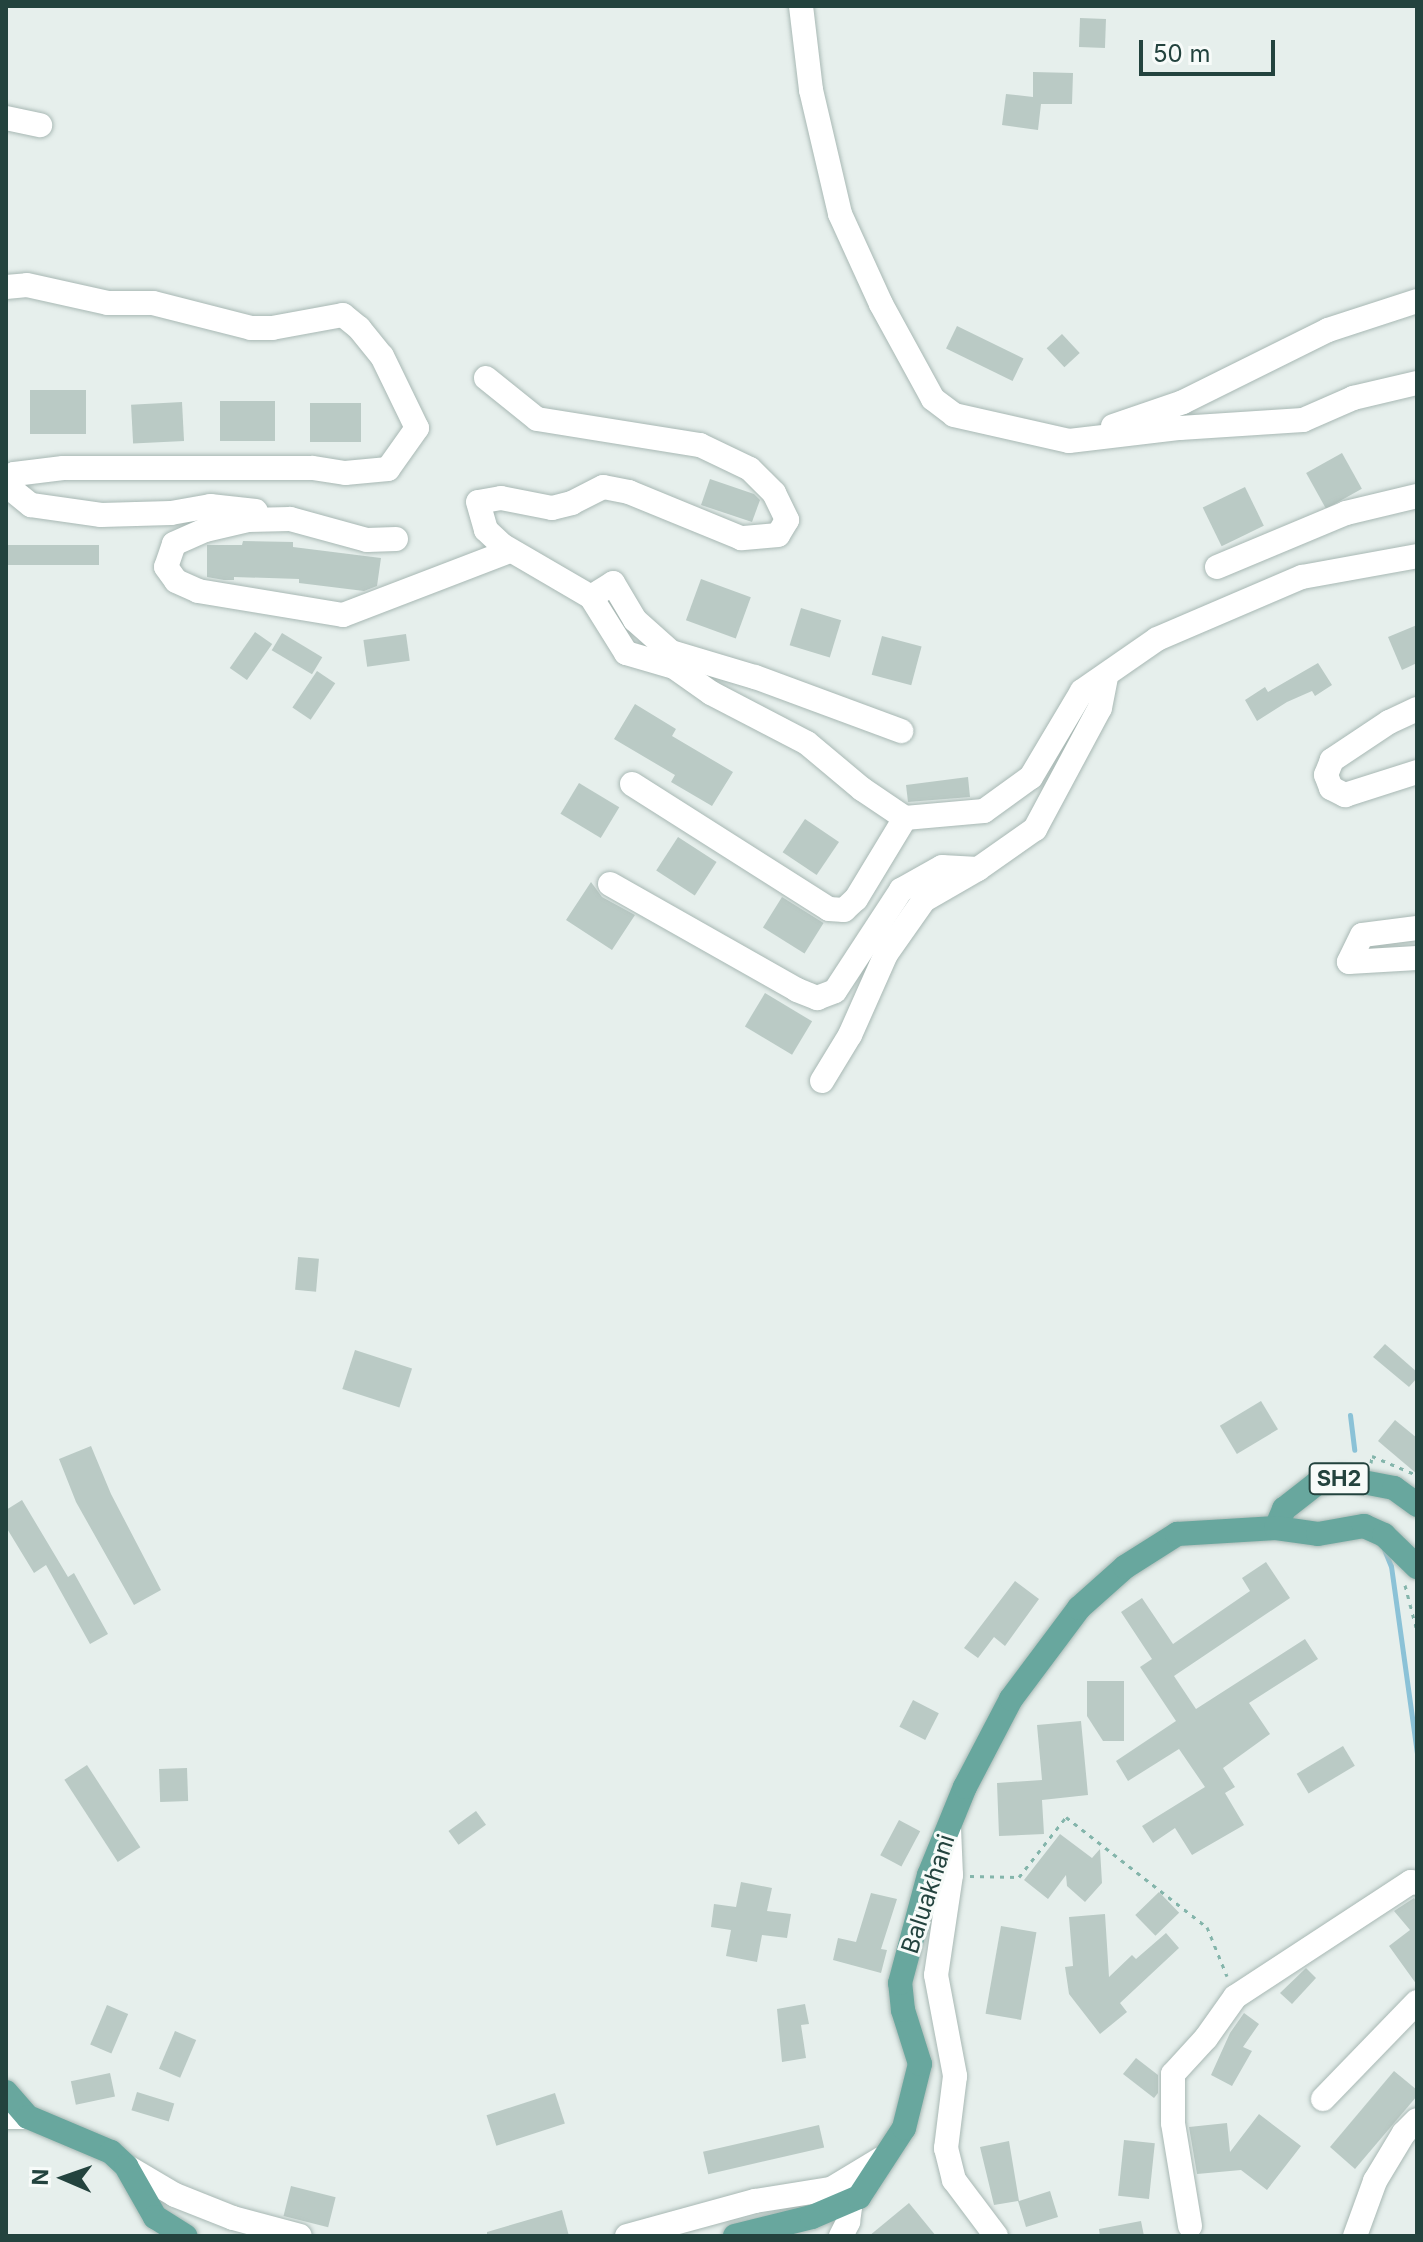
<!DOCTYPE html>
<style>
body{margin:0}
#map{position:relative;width:1423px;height:2242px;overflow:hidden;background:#e6efec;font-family:Inter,sans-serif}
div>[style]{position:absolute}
.stream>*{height:5px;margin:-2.5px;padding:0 2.5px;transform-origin:2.5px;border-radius:2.5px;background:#8bc2d7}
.building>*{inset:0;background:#bacac5;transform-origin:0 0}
.path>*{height:3px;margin-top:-1.5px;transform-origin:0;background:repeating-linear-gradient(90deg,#84b5ab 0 4px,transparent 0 10px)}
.roads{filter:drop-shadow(0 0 2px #a8b8b4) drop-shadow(0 0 2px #a8b8b4)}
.minor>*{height:24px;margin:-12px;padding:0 12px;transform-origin:12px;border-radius:12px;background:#fff}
.major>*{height:24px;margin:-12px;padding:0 12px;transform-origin:12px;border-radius:12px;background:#68a79e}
span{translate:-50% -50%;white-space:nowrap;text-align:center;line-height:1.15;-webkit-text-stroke:6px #f7fbf9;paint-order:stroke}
.shield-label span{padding:2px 6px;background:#f7fbf9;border:2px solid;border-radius:6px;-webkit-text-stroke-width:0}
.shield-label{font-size:22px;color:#23433e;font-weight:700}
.street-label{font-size:24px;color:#23433e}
.frame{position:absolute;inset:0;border:8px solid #23433e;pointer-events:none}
.north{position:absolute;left:24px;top:2138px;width:80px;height:80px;-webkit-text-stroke:6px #f7fbf9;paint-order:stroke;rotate:272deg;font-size:22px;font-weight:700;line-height:32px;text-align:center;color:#23433e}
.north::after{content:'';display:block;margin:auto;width:28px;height:36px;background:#23433e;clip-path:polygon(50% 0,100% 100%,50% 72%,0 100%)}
.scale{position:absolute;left:1139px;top:40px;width:136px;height:36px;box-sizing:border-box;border:4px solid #23433e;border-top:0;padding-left:10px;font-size:24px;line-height:28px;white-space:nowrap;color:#23433e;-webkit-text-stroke:6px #f7fbf9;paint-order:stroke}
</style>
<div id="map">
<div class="stream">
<i style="left:1350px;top:1415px;width:35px;rotate:83deg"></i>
<i style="left:1384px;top:1549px;width:18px;rotate:68deg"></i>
<i style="left:1391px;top:1566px;width:189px;rotate:82.1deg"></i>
</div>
<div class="building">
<i style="left:1080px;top:18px;width:26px;height:29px;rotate:2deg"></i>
<i style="clip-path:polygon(1033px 72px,1073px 73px,1072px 104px,1041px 104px,1038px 130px,1002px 125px,1006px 94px,1033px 97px)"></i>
<i style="left:957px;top:326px;width:74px;height:25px;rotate:26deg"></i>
<i style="left:1062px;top:334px;width:26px;height:21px;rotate:47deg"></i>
<i style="left:30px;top:390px;width:56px;height:44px"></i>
<i style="left:220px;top:401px;width:55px;height:40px"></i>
<i style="left:182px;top:402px;width:39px;height:51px;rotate:87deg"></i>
<i style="left:310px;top:403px;width:51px;height:39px"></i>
<i style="left:1342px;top:453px;width:41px;height:41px;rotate:61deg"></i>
<i style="clip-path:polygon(710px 479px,754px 494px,760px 500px,752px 522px,701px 505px)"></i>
<i style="left:1245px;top:487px;width:43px;height:47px;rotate:64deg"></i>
<i style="clip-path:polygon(243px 541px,293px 542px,293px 547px,381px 558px,377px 586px,364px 591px,299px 583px,299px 579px,234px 577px,234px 580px,224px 580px,207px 577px,207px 545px,242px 545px)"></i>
<i style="left:99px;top:545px;width:20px;height:93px;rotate:90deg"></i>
<i style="left:701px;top:579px;width:53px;height:44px;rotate:20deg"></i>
<i style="left:801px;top:608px;width:42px;height:39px;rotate:17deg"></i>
<i style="clip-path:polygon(1417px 625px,1417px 663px,1402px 670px,1388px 637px)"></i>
<i style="left:255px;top:632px;width:21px;height:44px;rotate:35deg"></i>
<i style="left:282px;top:633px;width:47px;height:20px;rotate:31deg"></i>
<i style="left:406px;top:634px;width:27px;height:43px;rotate:82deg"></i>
<i style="left:882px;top:636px;width:41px;height:40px;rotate:15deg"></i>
<i style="clip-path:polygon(1318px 663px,1332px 685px,1315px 696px,1312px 691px,1287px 702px,1257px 721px,1245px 700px,1265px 687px,1268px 692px)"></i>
<i style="left:317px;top:671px;width:22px;height:44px;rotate:34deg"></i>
<i style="clip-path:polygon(635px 704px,676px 729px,672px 736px,733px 772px,712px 806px,671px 782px,675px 775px,614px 739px)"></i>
<i style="clip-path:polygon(968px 777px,970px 797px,908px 802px,906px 785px)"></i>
<i style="left:579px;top:783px;width:47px;height:36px;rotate:31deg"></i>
<i style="left:805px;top:819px;width:41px;height:40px;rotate:34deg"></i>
<i style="left:678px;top:837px;width:46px;height:40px;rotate:33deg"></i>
<i style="clip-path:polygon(591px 882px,602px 897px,635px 915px,612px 950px,566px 920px)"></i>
<i style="left:782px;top:897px;width:49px;height:36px;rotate:32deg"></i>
<i style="left:765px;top:993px;width:55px;height:39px;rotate:31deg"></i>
<i style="left:298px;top:1257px;width:21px;height:33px;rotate:5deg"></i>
<i style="clip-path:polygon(1385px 1344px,1417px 1372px,1417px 1378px,1409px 1387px,1373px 1357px)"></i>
<i style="left:355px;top:1350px;width:60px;height:41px;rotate:18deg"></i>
<i style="left:1261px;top:1401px;width:33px;height:48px;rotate:59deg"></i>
<i style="clip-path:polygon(1395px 1420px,1417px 1438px,1417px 1474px,1378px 1441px)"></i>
<i style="clip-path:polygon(91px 1446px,111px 1494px,161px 1590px,134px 1605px,76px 1502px,59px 1459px)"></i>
<i style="clip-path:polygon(22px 1500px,68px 1577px,74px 1573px,108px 1634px,90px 1644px,46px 1565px,34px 1573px,6px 1527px,6px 1510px)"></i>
<i style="clip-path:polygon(1266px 1562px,1290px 1598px,1174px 1676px,1196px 1709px,1305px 1639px,1318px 1659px,1249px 1703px,1270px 1734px,1223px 1768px,1235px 1787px,1225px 1793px,1244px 1825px,1192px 1855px,1175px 1828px,1153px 1843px,1142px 1826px,1205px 1787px,1179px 1749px,1128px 1781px,1116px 1761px,1176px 1721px,1140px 1667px,1152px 1659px,1121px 1612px,1142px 1598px,1173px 1644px,1250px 1591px,1242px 1578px)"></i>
<i style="clip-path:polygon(1015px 1581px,1039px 1599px,1005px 1646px,994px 1637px,978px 1658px,964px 1648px)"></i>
<i style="clip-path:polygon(1087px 1681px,1124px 1681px,1124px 1741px,1103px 1741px,1087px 1716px)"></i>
<i style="left:913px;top:1700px;width:29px;height:30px;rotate:27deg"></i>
<i style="clip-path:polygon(1081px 1721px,1088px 1795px,1042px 1800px,1044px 1834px,999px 1836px,997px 1783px,1042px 1780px,1037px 1725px)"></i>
<i style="left:1343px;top:1746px;width:23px;height:54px;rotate:59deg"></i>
<i style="left:87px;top:1765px;width:98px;height:27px;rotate:57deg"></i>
<i style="left:187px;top:1768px;width:33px;height:28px;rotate:88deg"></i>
<i style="left:476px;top:1811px;width:17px;height:34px;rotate:54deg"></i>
<i style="left:899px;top:1820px;width:24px;height:40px;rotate:28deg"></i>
<i style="clip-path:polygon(1060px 1834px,1092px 1858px,1100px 1849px,1102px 1883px,1085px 1902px,1067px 1886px,1066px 1875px,1048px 1899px,1024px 1880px)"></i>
<i style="clip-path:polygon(741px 1882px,772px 1888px,767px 1911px,791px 1914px,787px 1938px,762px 1935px,757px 1962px,726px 1956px,731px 1930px,711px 1927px,714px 1904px,736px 1907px)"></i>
<i style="left:1159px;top:1892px;width:29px;height:33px;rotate:46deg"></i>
<i style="clip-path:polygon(871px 1893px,897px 1899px,881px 1949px,887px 1950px,881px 1973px,833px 1960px,838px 1938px,856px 1942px)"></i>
<i style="clip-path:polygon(1414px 1898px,1417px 1902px,1417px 1985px,1389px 1946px,1410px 1930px,1394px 1911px)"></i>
<i style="clip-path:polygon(1105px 1914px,1109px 1977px,1132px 1955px,1136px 1959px,1166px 1933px,1179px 1948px,1120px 2003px,1127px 2012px,1100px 2034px,1069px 1994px,1065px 1967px,1073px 1966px,1069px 1917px)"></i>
<i style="left:1001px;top:1926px;width:36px;height:89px;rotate:10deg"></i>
<i style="clip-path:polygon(1306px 1968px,1316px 1978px,1292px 2004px,1280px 1993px)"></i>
<i style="clip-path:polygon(805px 2004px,809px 2024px,801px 2025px,806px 2058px,782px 2062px,777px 2009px)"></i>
<i style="left:107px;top:2005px;width:23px;height:43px;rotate:23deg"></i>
<i style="clip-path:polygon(1244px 2013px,1259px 2024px,1243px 2047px,1252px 2051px,1232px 2086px,1211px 2075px,1230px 2033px)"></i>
<i style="left:175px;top:2031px;width:23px;height:41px;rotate:23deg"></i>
<i style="clip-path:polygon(1136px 2058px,1158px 2075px,1158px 2093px,1154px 2098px,1123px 2074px)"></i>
<i style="clip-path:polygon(1394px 2071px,1417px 2090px,1417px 2096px,1355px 2169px,1330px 2147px)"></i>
<i style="left:110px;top:2073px;width:24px;height:40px;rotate:78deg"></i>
<i style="left:137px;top:2092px;width:39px;height:19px;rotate:17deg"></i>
<i style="left:555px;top:2093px;width:32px;height:72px;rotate:72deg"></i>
<i style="clip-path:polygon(1259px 2114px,1301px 2146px,1267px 2190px,1241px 2170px,1197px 2174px,1189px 2127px,1227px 2123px,1230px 2152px)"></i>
<i style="left:819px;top:2125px;width:23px;height:119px;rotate:77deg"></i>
<i style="left:1124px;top:2140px;width:31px;height:56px;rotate:6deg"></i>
<i style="clip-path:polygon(1009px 2141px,1019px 2201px,1050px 2191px,1058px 2217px,1026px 2227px,1018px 2201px,994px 2205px,980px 2147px)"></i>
<i style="left:291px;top:2186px;width:46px;height:31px;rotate:14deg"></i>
<i style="clip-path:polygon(909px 2203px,936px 2236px,869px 2236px)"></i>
<i style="clip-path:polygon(562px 2210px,569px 2236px,487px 2236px,487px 2232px)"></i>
<i style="clip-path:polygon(1141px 2221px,1144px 2236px,1100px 2236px,1099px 2229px)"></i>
</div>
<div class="path">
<i style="left:1371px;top:1463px;width:7px;rotate:-82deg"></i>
<i style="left:1372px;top:1456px;width:49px;rotate:22.9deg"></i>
<i style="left:1405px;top:1585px;width:48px;rotate:75.4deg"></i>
<i style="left:970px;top:1876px;width:49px;rotate:1.2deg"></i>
<i style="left:1019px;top:1877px;width:76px;rotate:-51.9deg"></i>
<i style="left:1066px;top:1817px;width:179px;rotate:38deg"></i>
<i style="left:1207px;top:1927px;width:53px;rotate:67.8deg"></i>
</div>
<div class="roads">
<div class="minor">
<i style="left:801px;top:6px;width:85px;rotate:83.2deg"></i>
<i style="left:811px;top:90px;width:127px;rotate:76.8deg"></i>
<i style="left:840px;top:214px;width:99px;rotate:65.5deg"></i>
<i style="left:881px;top:304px;width:108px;rotate:61.3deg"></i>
<i style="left:933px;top:399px;width:26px;rotate:37deg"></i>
<i style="left:954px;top:415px;width:118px;rotate:12.7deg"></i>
<i style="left:1069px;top:441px;width:112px;rotate:-6.7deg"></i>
<i style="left:1180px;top:428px;width:123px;rotate:-3.7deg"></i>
<i style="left:1303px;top:420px;width:55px;rotate:-23.7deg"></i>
<i style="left:1353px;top:398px;width:66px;rotate:-13.2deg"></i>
<i style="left:6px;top:118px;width:35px;rotate:12deg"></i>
<i style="left:6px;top:287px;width:21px;rotate:-5deg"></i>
<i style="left:27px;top:285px;width:83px;rotate:12.5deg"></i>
<i style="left:108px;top:303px;width:45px"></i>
<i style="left:153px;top:303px;width:101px;rotate:14.3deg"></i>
<i style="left:251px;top:328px;width:21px"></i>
<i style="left:272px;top:328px;width:72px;rotate:-10.4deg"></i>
<i style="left:343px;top:315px;width:21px;rotate:39deg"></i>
<i style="left:359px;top:328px;width:36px;rotate:51deg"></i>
<i style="left:382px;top:356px;width:80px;rotate:64.1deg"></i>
<i style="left:417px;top:428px;width:50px;rotate:125.3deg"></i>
<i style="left:388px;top:469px;width:43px;rotate:174.7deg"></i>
<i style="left:345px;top:473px;width:33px;rotate:-171deg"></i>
<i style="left:312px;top:468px;width:249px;rotate:180deg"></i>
<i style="left:63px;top:468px;width:49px;rotate:173deg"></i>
<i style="left:14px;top:474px;width:10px;rotate:143deg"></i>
<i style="left:486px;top:378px;width:65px;rotate:38.8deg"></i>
<i style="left:537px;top:419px;width:165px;rotate:9.1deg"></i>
<i style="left:700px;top:445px;width:55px;rotate:25.6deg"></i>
<i style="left:750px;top:469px;width:34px;rotate:45deg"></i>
<i style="left:774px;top:493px;width:30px;rotate:64deg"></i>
<i style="left:787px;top:520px;width:17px;rotate:121deg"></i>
<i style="left:778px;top:535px;width:37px;rotate:175deg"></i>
<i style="left:741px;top:538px;width:121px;rotate:-157.7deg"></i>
<i style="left:629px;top:492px;width:26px;rotate:-169deg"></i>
<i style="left:603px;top:487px;width:35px;rotate:153deg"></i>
<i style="left:572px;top:503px;width:21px;rotate:166deg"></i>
<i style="left:552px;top:508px;width:52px;rotate:-168.9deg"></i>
<i style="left:501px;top:498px;width:23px;rotate:170deg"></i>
<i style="left:478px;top:502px;width:29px;rotate:74deg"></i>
<i style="left:486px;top:530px;width:22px;rotate:43deg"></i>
<i style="left:502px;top:545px;width:103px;rotate:30.3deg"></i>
<i style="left:591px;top:597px;width:66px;rotate:58deg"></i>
<i style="left:626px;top:653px;width:50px;rotate:16.3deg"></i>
<i style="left:674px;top:667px;width:45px;rotate:35.1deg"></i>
<i style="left:711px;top:693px;width:108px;rotate:27.5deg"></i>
<i style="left:807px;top:743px;width:72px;rotate:39.9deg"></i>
<i style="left:862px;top:789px;width:52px;rotate:34deg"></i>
<i style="left:905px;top:818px;width:79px;rotate:-5.1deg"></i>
<i style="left:984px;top:811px;width:58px;rotate:-35.9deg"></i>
<i style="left:1031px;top:777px;width:100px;rotate:-59.3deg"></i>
<i style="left:1082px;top:691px;width:91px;rotate:-34.7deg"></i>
<i style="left:1157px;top:639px;width:158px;rotate:-23.2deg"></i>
<i style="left:1302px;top:577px;width:117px;rotate:-10.3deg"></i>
<i style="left:1113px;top:426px;width:74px;rotate:-18.9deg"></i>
<i style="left:1183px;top:402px;width:162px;rotate:-26.4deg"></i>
<i style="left:1328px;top:330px;width:94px;rotate:-18deg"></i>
<i style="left:6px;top:485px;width:32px;rotate:39deg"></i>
<i style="left:31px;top:505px;width:71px;rotate:8.1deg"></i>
<i style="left:101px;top:515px;width:70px;rotate:-1.6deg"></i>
<i style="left:171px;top:513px;width:40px;rotate:-10deg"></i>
<i style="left:210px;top:506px;width:46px;rotate:6.2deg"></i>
<i style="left:396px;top:539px;width:29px;rotate:178deg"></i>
<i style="left:367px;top:540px;width:80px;rotate:-164.7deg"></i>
<i style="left:290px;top:519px;width:42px;rotate:178.6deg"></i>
<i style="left:248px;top:520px;width:44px;rotate:166.9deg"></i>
<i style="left:205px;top:530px;width:34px;rotate:156deg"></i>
<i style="left:174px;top:544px;width:24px;rotate:109deg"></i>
<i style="left:166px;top:567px;width:17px;rotate:54deg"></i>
<i style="left:176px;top:581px;width:24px;rotate:24deg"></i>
<i style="left:198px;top:591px;width:147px;rotate:9.4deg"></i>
<i style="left:343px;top:615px;width:179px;rotate:-21deg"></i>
<i style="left:1217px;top:567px;width:140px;rotate:-22.7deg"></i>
<i style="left:1346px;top:513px;width:73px;rotate:-13.5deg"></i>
<i style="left:591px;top:597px;width:26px;rotate:-32deg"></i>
<i style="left:613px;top:583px;width:43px;rotate:59.3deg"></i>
<i style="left:635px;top:620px;width:48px;rotate:41.6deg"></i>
<i style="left:671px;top:652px;width:88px;rotate:16.6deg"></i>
<i style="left:755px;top:677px;width:156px;rotate:20.3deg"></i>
<i style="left:1417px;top:709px;width:31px;rotate:155deg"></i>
<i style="left:1389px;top:722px;width:69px;rotate:146.3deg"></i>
<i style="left:1332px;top:760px;width:16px;rotate:112deg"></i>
<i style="left:1326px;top:775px;width:14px;rotate:69deg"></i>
<i style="left:1331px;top:788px;width:16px;rotate:27deg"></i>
<i style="left:1345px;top:795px;width:76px;rotate:-17.7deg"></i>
<i style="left:632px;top:784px;width:233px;rotate:32.4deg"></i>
<i style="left:829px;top:909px;width:15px;rotate:4deg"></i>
<i style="left:844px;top:910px;width:16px;rotate:-43deg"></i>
<i style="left:856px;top:899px;width:95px;rotate:-58.8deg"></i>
<i style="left:610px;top:884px;width:215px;rotate:29.5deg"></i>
<i style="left:797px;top:990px;width:22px;rotate:22deg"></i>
<i style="left:817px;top:998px;width:19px;rotate:-21deg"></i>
<i style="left:835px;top:991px;width:121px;rotate:-56.8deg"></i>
<i style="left:901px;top:890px;width:47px;rotate:-29.3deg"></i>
<i style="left:942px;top:867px;width:36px;rotate:3deg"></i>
<i style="left:978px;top:869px;width:70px;rotate:-35.1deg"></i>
<i style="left:1035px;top:829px;width:137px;rotate:-61.8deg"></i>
<i style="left:1100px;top:708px;width:32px;rotate:-79deg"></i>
<i style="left:1417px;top:928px;width:55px;rotate:172.7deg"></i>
<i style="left:1362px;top:935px;width:30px;rotate:116deg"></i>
<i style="left:1349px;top:962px;width:68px;rotate:-3.4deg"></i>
<i style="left:822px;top:1081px;width:54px;rotate:-58.7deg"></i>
<i style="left:850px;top:1035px;width:89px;rotate:-66deg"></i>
<i style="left:886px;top:954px;width:66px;rotate:-54.9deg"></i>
<i style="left:924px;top:900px;width:62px;rotate:-29.9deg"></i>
<i style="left:949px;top:1828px;width:47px;rotate:87.6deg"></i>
<i style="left:951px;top:1875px;width:101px;rotate:98.5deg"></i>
<i style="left:936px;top:1975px;width:103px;rotate:79.3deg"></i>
<i style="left:955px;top:2076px;width:73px;rotate:97.1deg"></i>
<i style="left:946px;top:2148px;width:33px;rotate:76deg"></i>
<i style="left:954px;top:2180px;width:70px;rotate:53.1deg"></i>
<i style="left:1323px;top:2099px;width:135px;rotate:-45.9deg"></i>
<i style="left:6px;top:2117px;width:22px"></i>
<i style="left:126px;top:2166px;width:57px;rotate:30.6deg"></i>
<i style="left:175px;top:2195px;width:62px;rotate:21.6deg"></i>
<i style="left:233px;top:2218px;width:69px;rotate:15deg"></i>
<i style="left:1190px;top:2226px;width:104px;rotate:-99.4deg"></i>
<i style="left:1173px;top:2123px;width:49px;rotate:-90deg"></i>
<i style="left:1173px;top:2074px;width:49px;rotate:-47.5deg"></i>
<i style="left:1206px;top:2038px;width:50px;rotate:-54.7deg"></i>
<i style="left:1235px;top:1997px;width:210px;rotate:-33.2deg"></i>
<i style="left:1411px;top:1882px;width:6px;rotate:9deg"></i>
<i style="left:627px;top:2236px;width:133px;rotate:-15.3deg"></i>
<i style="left:755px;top:2201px;width:77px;rotate:-9deg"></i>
<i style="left:831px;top:2189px;width:58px;rotate:-31deg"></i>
<i style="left:841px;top:2236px;width:16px;rotate:-63deg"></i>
<i style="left:848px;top:2222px;width:21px;rotate:-82deg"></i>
<i style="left:1355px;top:2236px;width:59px;rotate:-70deg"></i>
<i style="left:1375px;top:2181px;width:56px;rotate:-58.9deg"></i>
<i style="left:1404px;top:2133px;width:18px;rotate:-45deg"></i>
</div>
<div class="major">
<i style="left:1276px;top:1528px;width:21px;rotate:-67deg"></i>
<i style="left:1284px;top:1509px;width:41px;rotate:-38deg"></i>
<i style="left:1316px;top:1484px;width:27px;rotate:-13deg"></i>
<i style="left:1342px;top:1478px;width:53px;rotate:10.9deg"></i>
<i style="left:1394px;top:1488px;width:29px;rotate:36deg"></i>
<i style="left:6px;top:2092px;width:33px;rotate:49deg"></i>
<i style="left:28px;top:2117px;width:90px;rotate:22.9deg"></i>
<i style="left:111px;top:2152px;width:21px;rotate:43deg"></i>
<i style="left:126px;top:2166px;width:59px;rotate:60.4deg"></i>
<i style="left:155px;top:2217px;width:36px;rotate:32deg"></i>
<i style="left:735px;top:2236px;width:79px;rotate:-13.9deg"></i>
<i style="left:812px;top:2217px;width:51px;rotate:-23.1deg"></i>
<i style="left:859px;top:2197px;width:82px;rotate:-56.9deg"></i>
<i style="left:904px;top:2128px;width:66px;rotate:-76deg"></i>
<i style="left:920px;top:2064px;width:57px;rotate:-107.5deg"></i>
<i style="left:903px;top:2010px;width:27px;rotate:-96deg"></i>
<i style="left:900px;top:1983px;width:112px;rotate:-75deg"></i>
<i style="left:929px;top:1875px;width:95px;rotate:-67.8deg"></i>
<i style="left:965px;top:1787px;width:99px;rotate:-62.4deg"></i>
<i style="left:1011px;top:1699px;width:114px;rotate:-53.2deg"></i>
<i style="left:1079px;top:1608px;width:62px;rotate:-41.7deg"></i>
<i style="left:1125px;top:1567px;width:62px;rotate:-32.4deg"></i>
<i style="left:1177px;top:1534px;width:99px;rotate:-3.5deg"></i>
<i style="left:1276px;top:1528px;width:42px;rotate:8.1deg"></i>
<i style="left:1318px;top:1534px;width:47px;rotate:-9.9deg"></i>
<i style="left:1364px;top:1526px;width:22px;rotate:24deg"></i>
<i style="left:1384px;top:1535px;width:46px;rotate:44.1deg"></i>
</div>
</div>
<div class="shield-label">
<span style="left:1339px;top:1479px">SH2</span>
</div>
<div class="street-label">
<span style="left:928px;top:1894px;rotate:-72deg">Baluakhani</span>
</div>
<div class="frame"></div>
<div class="north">N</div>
<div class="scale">50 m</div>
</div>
